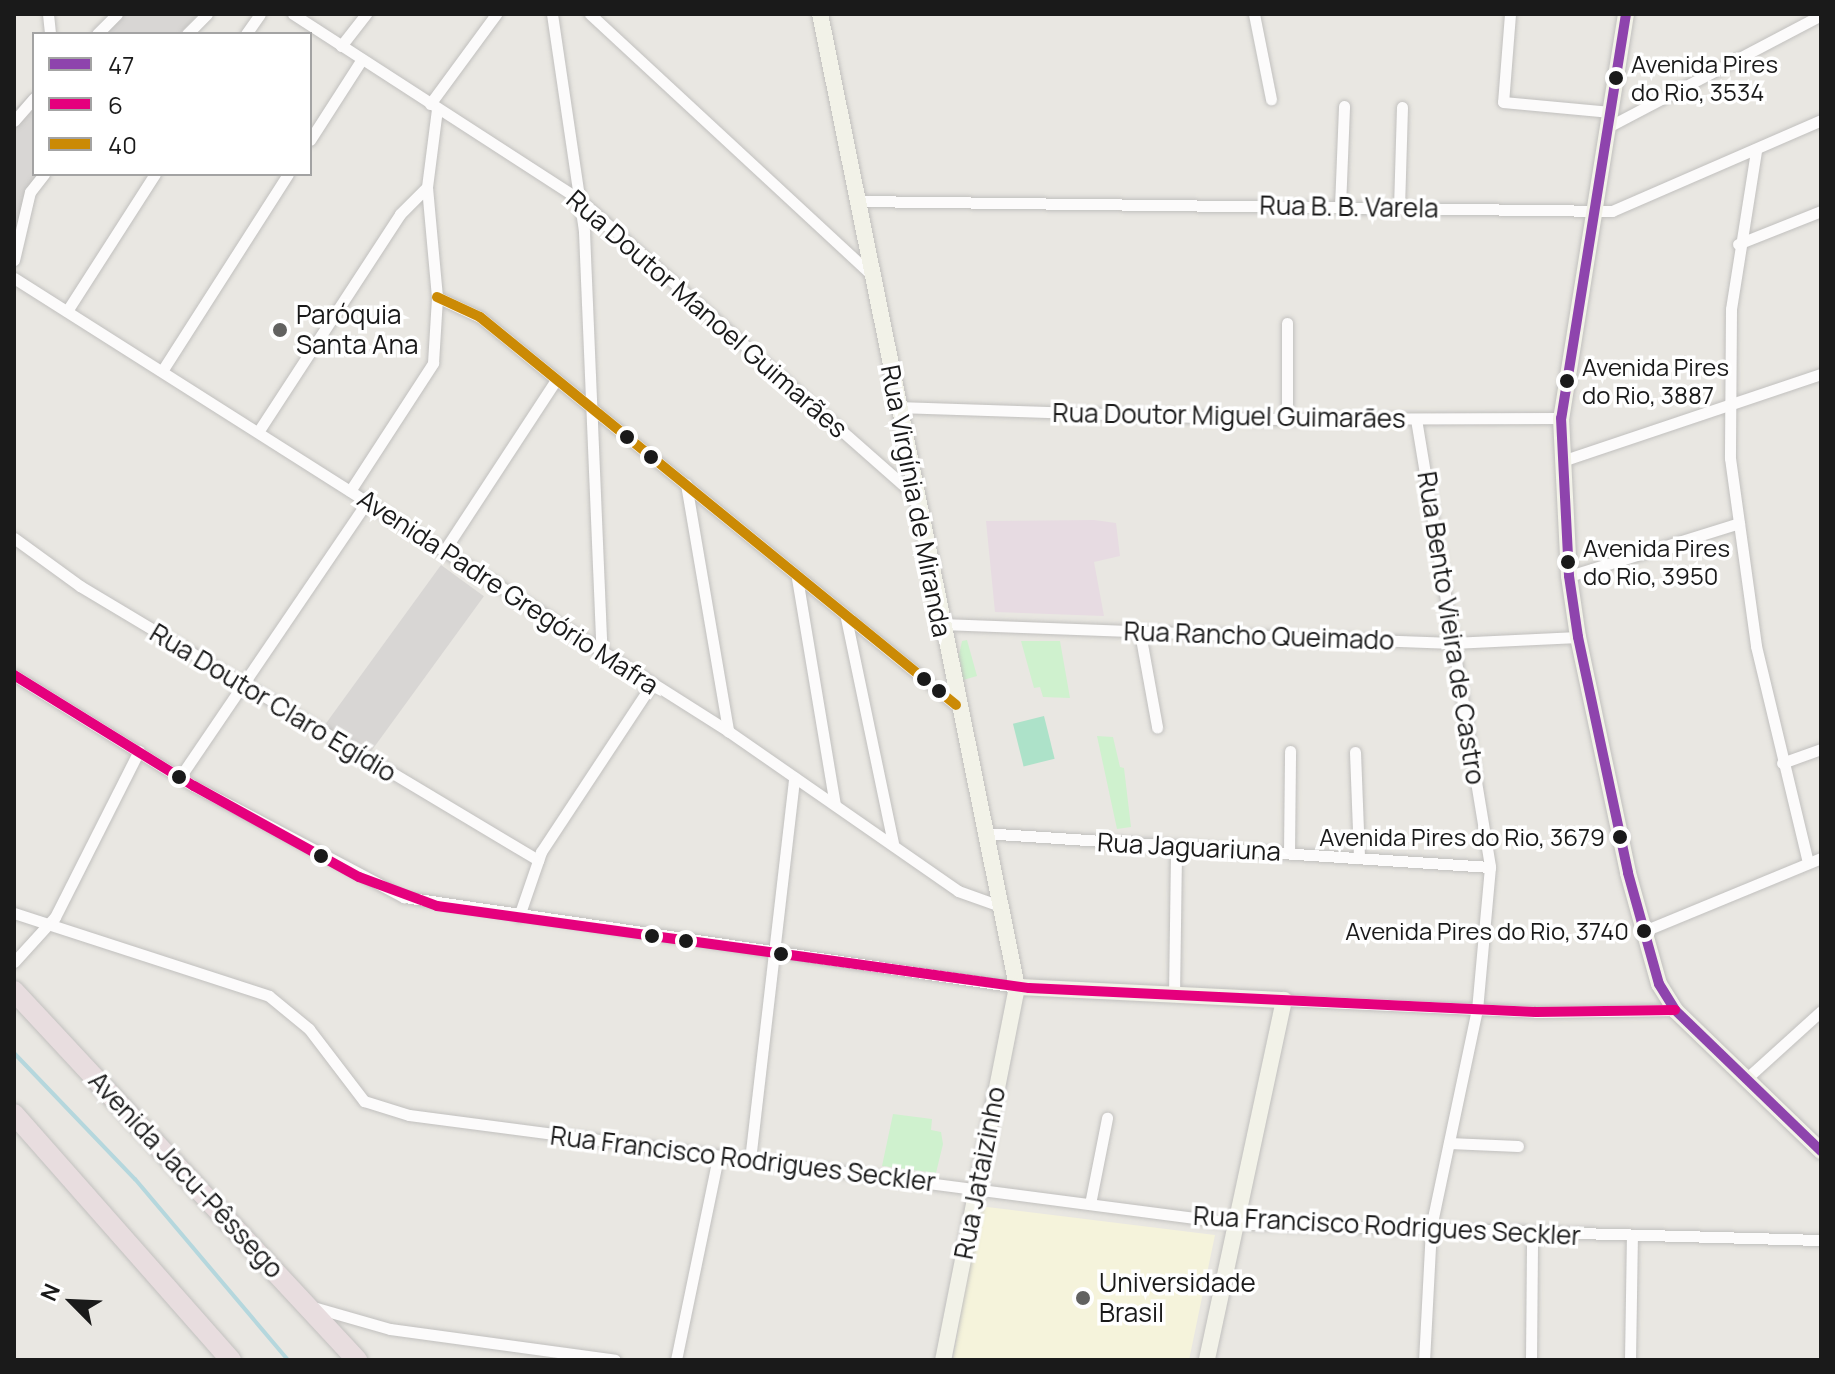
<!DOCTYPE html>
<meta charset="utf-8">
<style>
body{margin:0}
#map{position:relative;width:1835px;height:1374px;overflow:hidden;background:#e9e7e2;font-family:Manrope,sans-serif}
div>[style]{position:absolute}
.residential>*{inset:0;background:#d8d6d4;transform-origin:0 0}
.industrial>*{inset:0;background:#e7dbe2}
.education>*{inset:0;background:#f5f3db}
.park>*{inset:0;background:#cff1ce}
.pitch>*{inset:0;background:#ade2c9;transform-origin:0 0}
.stream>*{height:4px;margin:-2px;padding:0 2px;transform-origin:2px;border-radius:2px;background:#b5d7dd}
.roads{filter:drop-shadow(0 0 2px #c1c0be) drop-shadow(0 0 2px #c1c0be)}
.street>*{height:11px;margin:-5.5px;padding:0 5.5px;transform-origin:5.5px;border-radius:5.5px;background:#fcfbfb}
.secondary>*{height:16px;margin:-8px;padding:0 8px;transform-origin:8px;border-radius:8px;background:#f2f2e8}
.highway>*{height:20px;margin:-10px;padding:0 10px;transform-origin:10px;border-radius:10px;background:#e8dddf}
.bus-1>*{height:10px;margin:-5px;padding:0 5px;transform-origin:5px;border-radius:5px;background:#8e44ad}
.bus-2>*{height:10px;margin:-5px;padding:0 5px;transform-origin:5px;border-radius:5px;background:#e5007d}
.bus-3>*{height:10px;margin:-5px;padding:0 5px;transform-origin:5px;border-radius:5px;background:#cb8a05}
.dots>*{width:22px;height:22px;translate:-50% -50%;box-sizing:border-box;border:4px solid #fff;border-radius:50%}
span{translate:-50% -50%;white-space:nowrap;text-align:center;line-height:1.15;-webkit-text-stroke:7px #fff;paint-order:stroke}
.bus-label{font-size:24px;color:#1a1a1a}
.left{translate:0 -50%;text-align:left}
.right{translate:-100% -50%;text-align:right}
.street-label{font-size:26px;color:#1a1a1a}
.poi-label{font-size:26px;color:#1a1a1a}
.frame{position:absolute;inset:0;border:16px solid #1a1a1a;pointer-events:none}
.legend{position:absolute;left:32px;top:32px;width:280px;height:144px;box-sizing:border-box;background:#fff;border:2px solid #a3a3a3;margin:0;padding:10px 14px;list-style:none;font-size:24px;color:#1a1a1a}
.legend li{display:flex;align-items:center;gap:16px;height:40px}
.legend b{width:40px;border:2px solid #a3a3a3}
.north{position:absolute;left:32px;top:1262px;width:80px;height:80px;-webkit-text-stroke:6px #fff;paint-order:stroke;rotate:294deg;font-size:22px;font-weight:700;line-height:32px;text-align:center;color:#1a1a1a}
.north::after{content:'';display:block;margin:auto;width:28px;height:36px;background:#1a1a1a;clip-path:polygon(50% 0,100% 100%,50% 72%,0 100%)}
</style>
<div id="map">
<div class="residential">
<i style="clip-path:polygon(110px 14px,199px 14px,179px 34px,90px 34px)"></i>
<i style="clip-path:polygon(34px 90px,34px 174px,38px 174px,26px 203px,15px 267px,14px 110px)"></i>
<i style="left:441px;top:565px;width:53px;height:198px;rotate:36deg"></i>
</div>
<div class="industrial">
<i style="clip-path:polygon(1094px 520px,1116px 523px,1120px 556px,1094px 562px,1104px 616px,995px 612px,986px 521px)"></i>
</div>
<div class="education">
<i style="clip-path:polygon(979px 1206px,1215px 1235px,1189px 1360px,953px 1360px)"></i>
</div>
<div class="park">
<i style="clip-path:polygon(967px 640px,977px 676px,963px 680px,959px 655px,962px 641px)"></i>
<i style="clip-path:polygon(1021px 641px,1060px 641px,1070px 698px,1043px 697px,1040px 687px,1034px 688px)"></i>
<i style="clip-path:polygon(1097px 736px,1113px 737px,1120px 767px,1124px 768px,1131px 827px,1117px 829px)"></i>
<i style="clip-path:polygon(893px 1114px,932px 1119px,931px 1130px,941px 1132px,943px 1144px,936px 1173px,882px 1166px)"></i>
</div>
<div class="pitch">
<i style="left:1044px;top:716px;width:44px;height:32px;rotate:76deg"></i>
</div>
<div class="stream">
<i style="left:14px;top:1053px;width:175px;rotate:46.2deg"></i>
<i style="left:135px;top:1179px;width:237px;rotate:49.8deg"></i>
</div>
<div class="roads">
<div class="street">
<i style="left:48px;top:14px;width:20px;rotate:84deg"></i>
<i style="left:293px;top:14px;width:342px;rotate:32.9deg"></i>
<i style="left:580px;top:200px;width:444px;rotate:41.4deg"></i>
<i style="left:552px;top:14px;width:220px;rotate:81.6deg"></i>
<i style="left:584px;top:232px;width:422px;rotate:87.6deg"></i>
<i style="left:590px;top:14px;width:383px;rotate:42.8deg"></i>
<i style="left:1254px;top:14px;width:87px;rotate:78.7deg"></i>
<i style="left:1510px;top:14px;width:88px;rotate:94.5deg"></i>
<i style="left:1503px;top:102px;width:108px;rotate:5.3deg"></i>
<i style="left:97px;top:34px;width:28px;rotate:-45deg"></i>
<i style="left:187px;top:34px;width:28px;rotate:-45deg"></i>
<i style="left:246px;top:34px;width:24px;rotate:-55deg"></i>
<i style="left:341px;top:46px;width:41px;rotate:-52deg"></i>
<i style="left:430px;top:104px;width:112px;rotate:-53.7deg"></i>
<i style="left:14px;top:121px;width:30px;rotate:-49deg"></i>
<i style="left:1608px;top:127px;width:241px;rotate:-27.7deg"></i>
<i style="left:310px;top:140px;width:96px;rotate:-57.3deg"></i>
<i style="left:1756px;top:151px;width:160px;rotate:99deg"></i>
<i style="left:1731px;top:309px;width:149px;rotate:90.4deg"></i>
<i style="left:1730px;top:458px;width:190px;rotate:82.1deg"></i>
<i style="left:1756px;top:646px;width:223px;rotate:76.5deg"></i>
<i style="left:857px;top:201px;width:755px;rotate:0.76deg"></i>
<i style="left:1612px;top:211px;width:228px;rotate:-23.5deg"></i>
<i style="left:1340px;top:207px;width:101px;rotate:-87.7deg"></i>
<i style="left:1399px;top:208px;width:101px;rotate:-88.3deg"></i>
<i style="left:1738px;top:244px;width:89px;rotate:-21.7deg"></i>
<i style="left:14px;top:260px;width:70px;rotate:-76.8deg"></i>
<i style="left:30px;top:192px;width:23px;rotate:-52deg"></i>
<i style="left:14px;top:278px;width:846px;rotate:32.39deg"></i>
<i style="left:728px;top:731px;width:280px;rotate:34.8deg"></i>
<i style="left:958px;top:891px;width:45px;rotate:19.7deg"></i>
<i style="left:437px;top:297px;width:47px;rotate:24.9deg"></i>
<i style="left:480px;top:317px;width:614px;rotate:39.18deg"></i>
<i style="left:67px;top:311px;width:163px;rotate:-57.3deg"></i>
<i style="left:162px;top:371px;width:234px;rotate:-57.4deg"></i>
<i style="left:897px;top:407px;width:354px;rotate:1.9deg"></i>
<i style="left:1251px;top:419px;width:310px;rotate:-0.2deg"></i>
<i style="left:1287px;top:419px;width:96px;rotate:-90deg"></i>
<i style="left:1416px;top:419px;width:454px;rotate:80.6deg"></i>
<i style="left:1490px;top:867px;width:143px;rotate:95.2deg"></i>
<i style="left:1477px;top:1009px;width:224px;rotate:101.9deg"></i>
<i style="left:1431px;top:1228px;width:132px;rotate:93deg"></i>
<i style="left:258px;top:432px;width:260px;rotate:-56.9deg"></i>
<i style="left:400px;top:214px;width:38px;rotate:-45deg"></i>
<i style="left:1562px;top:461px;width:273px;rotate:-18.6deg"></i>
<i style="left:686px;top:484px;width:251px;rotate:80.3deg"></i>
<i style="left:350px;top:491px;width:153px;rotate:-57deg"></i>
<i style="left:433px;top:363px;width:66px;rotate:-86.5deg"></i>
<i style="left:437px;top:297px;width:110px;rotate:-95.2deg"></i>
<i style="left:427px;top:187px;width:79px;rotate:-82.7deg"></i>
<i style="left:14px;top:538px;width:82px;rotate:36deg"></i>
<i style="left:80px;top:586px;width:534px;rotate:30.89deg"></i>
<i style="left:444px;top:551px;width:204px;rotate:-56.8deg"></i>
<i style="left:1569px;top:576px;width:178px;rotate:-17.3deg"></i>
<i style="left:797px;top:578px;width:229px;rotate:80.5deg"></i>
<i style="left:846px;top:618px;width:230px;rotate:78.2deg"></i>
<i style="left:941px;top:624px;width:511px;rotate:2.13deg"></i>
<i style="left:1452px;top:643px;width:126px;rotate:-2.7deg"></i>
<i style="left:1140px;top:633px;width:96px;rotate:79.7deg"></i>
<i style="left:14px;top:675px;width:211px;rotate:31.7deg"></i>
<i style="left:194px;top:786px;width:238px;rotate:27.9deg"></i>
<i style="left:404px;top:897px;width:620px;rotate:8.35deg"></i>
<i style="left:1355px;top:752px;width:106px;rotate:87.8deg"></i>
<i style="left:1782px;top:763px;width:41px;rotate:-19.7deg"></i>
<i style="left:180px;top:777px;width:333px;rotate:-55.8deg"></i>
<i style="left:983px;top:833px;width:508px;rotate:3.84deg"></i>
<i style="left:1289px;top:853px;width:102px;rotate:-89.4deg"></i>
<i style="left:14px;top:913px;width:268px;rotate:18deg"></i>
<i style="left:269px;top:996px;width:52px;rotate:39.5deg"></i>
<i style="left:309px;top:1029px;width:91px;rotate:52.6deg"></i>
<i style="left:364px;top:1101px;width:47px;rotate:17.3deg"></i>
<i style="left:409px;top:1115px;width:831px;rotate:7.47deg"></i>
<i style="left:1233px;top:1223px;width:588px;rotate:1.66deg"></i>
<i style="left:519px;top:916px;width:68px;rotate:-71deg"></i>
<i style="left:541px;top:852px;width:200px;rotate:-56.6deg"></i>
<i style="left:1644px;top:931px;width:191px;rotate:-22.4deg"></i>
<i style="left:14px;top:962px;width:61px;rotate:-47.7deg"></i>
<i style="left:55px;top:917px;width:186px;rotate:-63.2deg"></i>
<i style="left:1174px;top:996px;width:149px;rotate:-89.2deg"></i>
<i style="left:1284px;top:1000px;width:252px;rotate:2.7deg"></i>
<i style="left:1536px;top:1012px;width:139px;rotate:-0.8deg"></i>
<i style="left:1746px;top:1079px;width:101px;rotate:-42.2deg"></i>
<i style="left:1449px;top:1143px;width:69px;rotate:2.5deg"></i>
<i style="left:750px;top:1160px;width:385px;rotate:-83.4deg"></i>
<i style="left:1090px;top:1204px;width:88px;rotate:-78.8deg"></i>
<i style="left:313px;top:1307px;width:80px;rotate:15.9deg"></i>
<i style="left:390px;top:1329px;width:227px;rotate:7.8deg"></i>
<i style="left:676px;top:1360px;width:207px;rotate:-78.3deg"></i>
<i style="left:1531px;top:1360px;width:127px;rotate:-89.5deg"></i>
<i style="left:1630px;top:1360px;width:123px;rotate:-89.1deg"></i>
</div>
<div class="secondary">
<i style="left:820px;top:14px;width:993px;rotate:78.55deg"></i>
<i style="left:1017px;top:987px;width:380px;rotate:101.2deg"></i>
<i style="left:1626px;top:14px;width:409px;rotate:99.1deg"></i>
<i style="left:1561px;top:418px;width:158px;rotate:87.1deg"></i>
<i style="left:1569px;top:576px;width:62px;rotate:81.6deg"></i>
<i style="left:1578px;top:637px;width:241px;rotate:78deg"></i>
<i style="left:1628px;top:873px;width:115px;rotate:74.4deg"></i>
<i style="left:1659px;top:984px;width:31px;rotate:58deg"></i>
<i style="left:1675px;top:1010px;width:203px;rotate:44deg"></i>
<i style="left:1017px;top:987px;width:267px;rotate:2.8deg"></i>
<i style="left:1284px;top:1000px;width:368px;rotate:102.1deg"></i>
</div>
<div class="highway">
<i style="left:14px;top:991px;width:504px;rotate:47.09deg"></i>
<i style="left:14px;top:1114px;width:328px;rotate:48.6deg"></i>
</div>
</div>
<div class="bus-1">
<i style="left:1626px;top:14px;width:409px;rotate:99.1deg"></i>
<i style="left:1561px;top:418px;width:158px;rotate:87.1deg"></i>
<i style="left:1569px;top:576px;width:62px;rotate:81.6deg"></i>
<i style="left:1578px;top:637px;width:241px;rotate:78deg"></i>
<i style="left:1628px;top:873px;width:115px;rotate:74.4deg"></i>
<i style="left:1659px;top:984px;width:31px;rotate:58deg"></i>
<i style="left:1675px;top:1010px;width:203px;rotate:44deg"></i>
</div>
<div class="bus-2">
<i style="left:14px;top:675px;width:211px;rotate:31.7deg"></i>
<i style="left:194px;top:786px;width:188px;rotate:28.9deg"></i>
<i style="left:359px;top:877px;width:83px;rotate:20.4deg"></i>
<i style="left:437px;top:906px;width:598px;rotate:7.89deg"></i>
<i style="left:1029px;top:988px;width:508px;rotate:2.71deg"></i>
<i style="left:1536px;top:1012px;width:139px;rotate:-0.8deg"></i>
</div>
<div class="bus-3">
<i style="left:437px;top:297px;width:47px;rotate:24.9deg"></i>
<i style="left:480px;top:317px;width:614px;rotate:39.18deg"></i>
</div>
<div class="dots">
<i style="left:1616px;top:78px;background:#1a1a1a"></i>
<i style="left:280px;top:330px;background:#626260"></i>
<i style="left:1567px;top:381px;background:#1a1a1a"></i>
<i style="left:627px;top:437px;background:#1a1a1a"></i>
<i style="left:651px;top:457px;background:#1a1a1a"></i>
<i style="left:1568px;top:562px;background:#1a1a1a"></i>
<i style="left:924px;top:679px;background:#1a1a1a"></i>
<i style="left:939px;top:691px;background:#1a1a1a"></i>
<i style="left:179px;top:777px;background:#1a1a1a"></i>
<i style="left:1620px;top:837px;background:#1a1a1a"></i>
<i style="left:321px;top:856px;background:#1a1a1a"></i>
<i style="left:1644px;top:931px;background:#1a1a1a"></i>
<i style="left:652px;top:936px;background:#1a1a1a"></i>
<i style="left:686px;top:941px;background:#1a1a1a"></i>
<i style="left:781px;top:954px;background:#1a1a1a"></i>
<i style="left:1083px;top:1298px;background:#626260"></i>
</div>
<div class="bus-label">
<span class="left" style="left:1631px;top:78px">Avenida Pires<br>do Rio, 3534</span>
<span class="left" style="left:1582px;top:381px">Avenida Pires<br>do Rio, 3887</span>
<span class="left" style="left:1583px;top:562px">Avenida Pires<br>do Rio, 3950</span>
<span class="right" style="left:1605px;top:837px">Avenida Pires do Rio, 3679</span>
<span class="right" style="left:1629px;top:931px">Avenida Pires do Rio, 3740</span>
</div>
<div class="street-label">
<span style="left:1349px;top:207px;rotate:1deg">Rua B. B. Varela</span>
<span style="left:707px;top:314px;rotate:41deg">Rua Doutor Manoel Guimarães</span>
<span style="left:1229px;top:416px;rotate:1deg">Rua Doutor Miguel Guimarães</span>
<span style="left:916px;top:501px;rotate:79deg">Rua Virgínia de Miranda</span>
<span style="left:508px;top:592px;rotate:33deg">Avenida Padre Gregório Mafra</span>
<span style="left:1451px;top:628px;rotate:81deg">Rua Bento Vieira de Castro</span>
<span style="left:1259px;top:636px;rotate:2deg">Rua Rancho Queimado</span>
<span style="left:273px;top:703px;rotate:31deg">Rua Doutor Claro Egídio</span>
<span style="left:1189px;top:847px;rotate:3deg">Rua Jaguariuna</span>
<span style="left:743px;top:1159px;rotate:7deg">Rua Francisco Rodrigues Seckler</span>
<span style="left:980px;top:1173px;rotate:-79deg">Rua Jataizinho</span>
<span style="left:186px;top:1175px;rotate:47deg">Avenida Jacu-Pêssego</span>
<span style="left:1387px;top:1226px;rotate:3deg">Rua Francisco Rodrigues Seckler</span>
</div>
<div class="poi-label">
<span class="left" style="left:296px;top:330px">Paróquia<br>Santa Ana</span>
<span class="left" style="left:1099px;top:1298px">Universidade<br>Brasil</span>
</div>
<div class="frame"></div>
<ul class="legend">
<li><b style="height:10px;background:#8e44ad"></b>47</li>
<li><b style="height:10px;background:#e5007d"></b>6</li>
<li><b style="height:10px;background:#cb8a05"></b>40</li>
</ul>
<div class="north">N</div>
</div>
